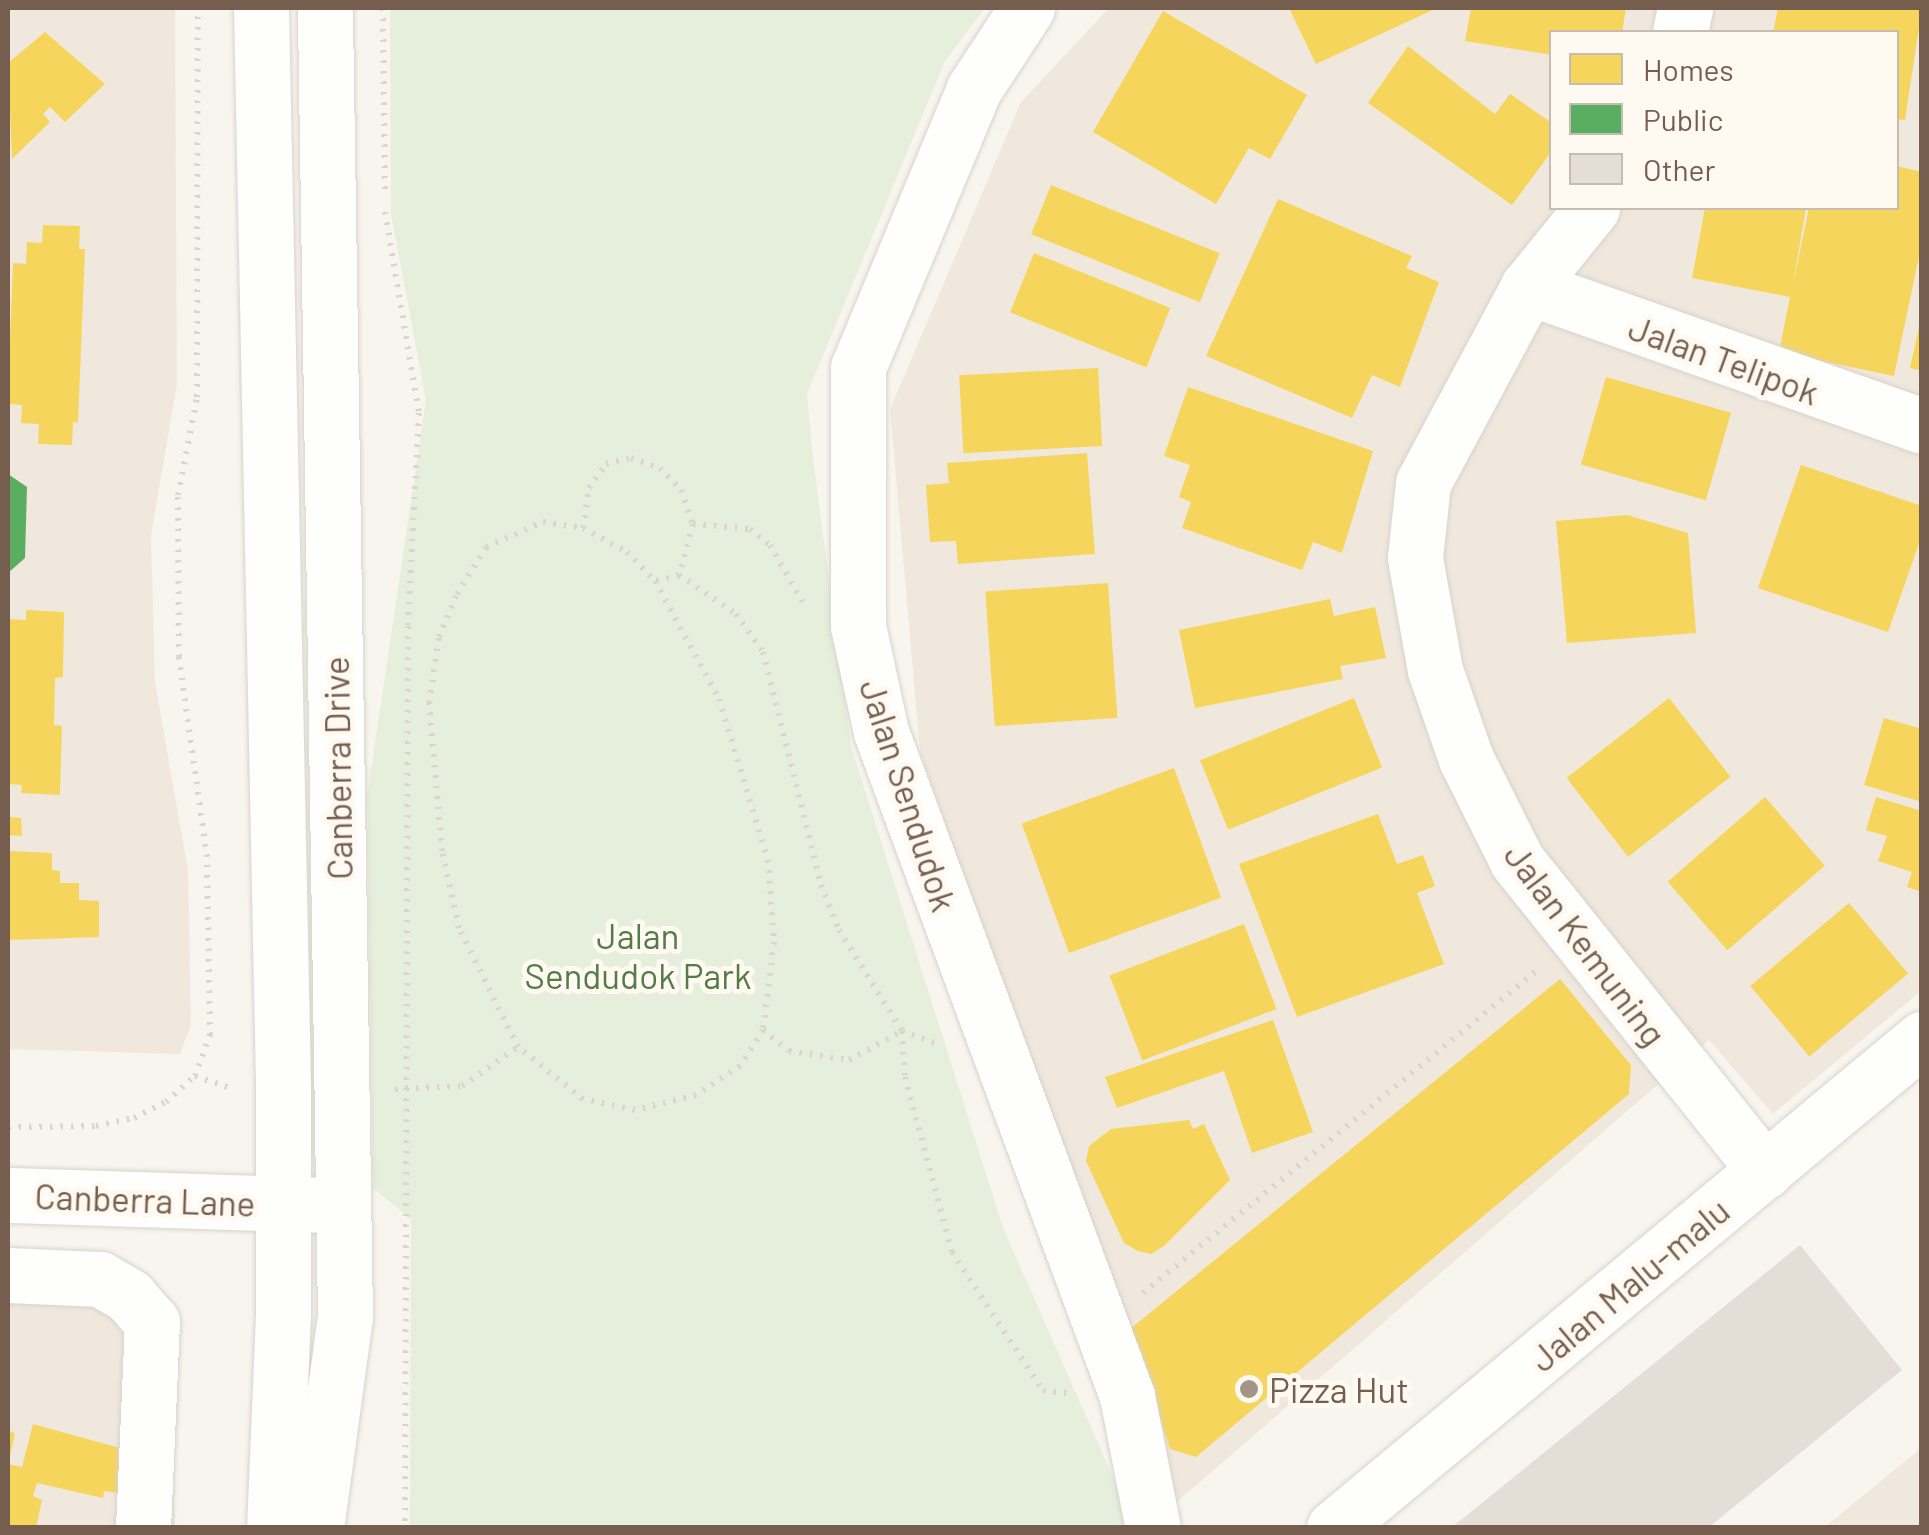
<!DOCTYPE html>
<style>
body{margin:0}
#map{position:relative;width:1929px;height:1535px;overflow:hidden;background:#f8f5ef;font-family:Barlow,sans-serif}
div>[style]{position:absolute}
.residential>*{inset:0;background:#f0e8dd}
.green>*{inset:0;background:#e5efdb}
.homes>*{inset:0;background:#f6d55c;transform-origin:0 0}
.public>*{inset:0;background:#5aae61}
.building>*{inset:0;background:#e5ded6}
.path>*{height:6px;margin-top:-3px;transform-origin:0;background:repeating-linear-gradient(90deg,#dbd5d0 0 2.5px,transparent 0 10.5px)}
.roads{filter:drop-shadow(0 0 2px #d8d2cd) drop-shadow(0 0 2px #d8d2cd)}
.minor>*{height:55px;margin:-27.5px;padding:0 27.5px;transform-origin:27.5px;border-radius:27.5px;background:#fefefd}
.dots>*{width:28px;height:28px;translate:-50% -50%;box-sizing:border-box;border:5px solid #fefaf2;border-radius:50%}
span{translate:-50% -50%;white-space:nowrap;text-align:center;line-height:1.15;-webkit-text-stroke:10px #fefaf2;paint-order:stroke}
.street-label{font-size:35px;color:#765e4f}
.park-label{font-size:35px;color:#557b47}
.poi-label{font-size:35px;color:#765e4f}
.left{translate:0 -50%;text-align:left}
.frame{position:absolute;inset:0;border:10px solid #765e4f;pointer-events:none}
.legend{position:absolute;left:1549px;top:30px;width:350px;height:180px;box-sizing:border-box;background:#fefaf2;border:2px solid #c8bcb1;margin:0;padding:12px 18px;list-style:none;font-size:30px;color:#765e4f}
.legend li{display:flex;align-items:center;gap:20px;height:50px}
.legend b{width:50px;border:2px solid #c8bcb1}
</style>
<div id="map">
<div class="residential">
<i style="clip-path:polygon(8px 8px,175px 8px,177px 384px,151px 535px,155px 682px,188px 870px,191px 1025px,180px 1054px,8px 1049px)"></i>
<i style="clip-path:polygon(evenodd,1109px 8px,1921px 8px,1921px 991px,1773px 1114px,1709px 1040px,1177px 1502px,920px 751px,890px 409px,1021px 102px,1109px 8px,1552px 32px,1896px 32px,1896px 208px,1552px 208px,1552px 32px)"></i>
<i style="clip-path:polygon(8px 1262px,168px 1329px,175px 1527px,8px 1527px)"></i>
<i style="clip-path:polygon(1921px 1448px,1921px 1527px,1825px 1527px)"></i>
</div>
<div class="green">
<i style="clip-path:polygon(390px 8px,985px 8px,945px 61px,807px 394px,813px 458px,851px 746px,1003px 1228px,1135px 1527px,410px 1527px,411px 1219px,373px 1188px,367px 797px,426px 400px,391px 214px)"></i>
</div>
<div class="homes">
<i style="clip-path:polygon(1289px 8px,1437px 8px,1316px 64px)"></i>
<i style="clip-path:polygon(1471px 8px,1626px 8px,1622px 32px,1552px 32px,1552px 55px,1465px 41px)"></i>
<i style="clip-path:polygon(1778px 8px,1922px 8px,1905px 120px,1896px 119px,1896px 32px,1773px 32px)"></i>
<i style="clip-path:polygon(1163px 11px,1307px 95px,1270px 159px,1249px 148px,1216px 204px,1093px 132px)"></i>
<i style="clip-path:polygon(45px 32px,105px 84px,65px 122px,50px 107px,43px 114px,50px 122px,12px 159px,8px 63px)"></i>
<i style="clip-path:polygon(1408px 46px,1495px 114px,1510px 94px,1552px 123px,1552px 151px,1512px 205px,1368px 103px)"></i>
<i style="clip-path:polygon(1896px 166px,1922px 172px,1922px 242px,1894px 376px,1779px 352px,1790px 297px,1692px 278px,1705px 208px,1806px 208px,1793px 284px,1809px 208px,1896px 208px)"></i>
<i style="left:1051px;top:185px;width:182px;height:53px;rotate:22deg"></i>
<i style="clip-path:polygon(1278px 199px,1412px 256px,1406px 268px,1439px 282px,1400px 387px,1372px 375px,1352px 418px,1206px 356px)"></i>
<i style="clip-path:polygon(43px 225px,80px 226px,79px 249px,85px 249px,78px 423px,73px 422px,72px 445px,38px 444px,39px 424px,21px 423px,22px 405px,9px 404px,8px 390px,13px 263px,26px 264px,27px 242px,42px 243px)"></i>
<i style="left:1034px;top:253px;width:147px;height:64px;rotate:22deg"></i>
<i style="clip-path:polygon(1920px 322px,1922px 322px,1922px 371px,1910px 368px)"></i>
<i style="left:1098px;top:368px;width:78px;height:139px;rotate:87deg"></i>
<i style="left:1606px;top:377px;width:130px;height:91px;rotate:16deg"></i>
<i style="clip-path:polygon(1188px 387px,1373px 451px,1342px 553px,1313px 542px,1302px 570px,1182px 528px,1191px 502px,1179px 497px,1190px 465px,1164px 456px)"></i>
<i style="clip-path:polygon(1087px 453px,1095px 554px,958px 564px,956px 541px,930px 542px,926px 485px,949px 483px,947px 463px)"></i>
<i style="clip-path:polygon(1801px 465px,1922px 506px,1922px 535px,1888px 632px,1758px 588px)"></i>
<i style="clip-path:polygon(1627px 515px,1688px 533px,1696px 633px,1567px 643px,1556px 521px)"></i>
<i style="left:1108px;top:583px;width:135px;height:123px;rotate:86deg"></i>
<i style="clip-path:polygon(1330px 599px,1334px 616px,1375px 607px,1386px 658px,1340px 666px,1343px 679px,1195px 708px,1179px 630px)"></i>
<i style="clip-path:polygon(26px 610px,64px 612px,63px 677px,55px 678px,54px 725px,62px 726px,60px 795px,21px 793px,22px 785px,8px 784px,8px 619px,26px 620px)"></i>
<i style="left:1354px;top:698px;width:75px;height:166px;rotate:68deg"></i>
<i style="left:1669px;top:698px;width:100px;height:130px;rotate:52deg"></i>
<i style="clip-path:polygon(1884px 718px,1922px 729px,1922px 802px,1864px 785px)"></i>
<i style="left:1174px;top:768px;width:138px;height:162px;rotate:70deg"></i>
<i style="left:1765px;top:797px;width:91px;height:129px;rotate:49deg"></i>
<i style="clip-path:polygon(1876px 797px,1922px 811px,1922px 892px,1907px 887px,1912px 872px,1878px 861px,1887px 836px,1866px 830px)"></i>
<i style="clip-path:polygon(1378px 814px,1397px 864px,1423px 855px,1435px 886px,1417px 893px,1444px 964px,1297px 1017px,1239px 864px)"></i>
<i style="clip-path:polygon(8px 817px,21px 818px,22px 836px,8px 835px)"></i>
<i style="clip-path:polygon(8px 851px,52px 853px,52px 870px,60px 871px,60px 883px,79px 883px,79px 900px,99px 901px,99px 937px,8px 940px)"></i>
<i style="left:1849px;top:903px;width:92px;height:129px;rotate:50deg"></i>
<i style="left:1244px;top:924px;width:91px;height:144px;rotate:69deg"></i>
<i style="clip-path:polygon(1560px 979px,1631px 1065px,1629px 1094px,1196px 1457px,1170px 1449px,1130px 1329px)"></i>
<i style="clip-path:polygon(1273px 1020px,1313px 1132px,1252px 1153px,1224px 1071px,1117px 1108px,1105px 1077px)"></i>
<i style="clip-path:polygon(1189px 1120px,1193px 1129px,1204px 1124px,1230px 1180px,1164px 1246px,1151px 1254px,1138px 1251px,1124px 1243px,1086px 1161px,1089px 1146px,1111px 1129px)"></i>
<i style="clip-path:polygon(33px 1424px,127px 1450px,120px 1493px,104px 1491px,103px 1498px,37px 1483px,33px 1496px,42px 1500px,36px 1528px,8px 1528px,8px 1464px,22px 1467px)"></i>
<i style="clip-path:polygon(8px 1431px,15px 1433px,9px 1460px,8px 1460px)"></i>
</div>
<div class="public">
<i style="clip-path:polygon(8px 474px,27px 487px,25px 558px,8px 573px)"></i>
</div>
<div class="building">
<i style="clip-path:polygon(1800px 1245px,1902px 1370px,1708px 1528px,1451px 1528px)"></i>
</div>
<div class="path">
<i style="left:383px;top:8px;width:187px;rotate:89.4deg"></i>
<i style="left:385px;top:212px;width:204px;rotate:80.4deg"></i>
<i style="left:419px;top:413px;width:213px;rotate:93deg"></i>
<i style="left:408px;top:626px;width:902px;rotate:90.19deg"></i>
<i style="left:693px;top:524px;width:57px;rotate:5deg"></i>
<i style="left:750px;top:529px;width:26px;rotate:39deg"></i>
<i style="left:770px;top:545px;width:67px;rotate:60.4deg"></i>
<i style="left:583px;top:528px;width:40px;rotate:-81.5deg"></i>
<i style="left:589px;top:488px;width:29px;rotate:-55deg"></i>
<i style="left:606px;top:464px;width:26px;rotate:-13deg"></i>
<i style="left:631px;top:458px;width:31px;rotate:19deg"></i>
<i style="left:660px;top:468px;width:30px;rotate:46deg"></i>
<i style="left:681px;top:490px;width:36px;rotate:71deg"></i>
<i style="left:693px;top:524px;width:53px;rotate:105.4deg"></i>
<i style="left:679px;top:575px;width:25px;rotate:166deg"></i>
<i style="left:679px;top:575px;width:69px;rotate:34.4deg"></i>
<i style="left:736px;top:614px;width:47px;rotate:54.6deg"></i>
<i style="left:763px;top:652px;width:240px;rotate:76deg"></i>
<i style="left:821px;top:885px;width:48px;rotate:68.2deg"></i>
<i style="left:839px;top:930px;width:119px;rotate:58deg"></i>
<i style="left:902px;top:1031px;width:46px;rotate:86.3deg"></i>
<i style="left:905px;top:1077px;width:181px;rotate:75deg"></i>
<i style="left:952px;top:1252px;width:166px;rotate:56.8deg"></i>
<i style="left:1043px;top:1391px;width:28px;rotate:4deg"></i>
<i style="left:763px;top:1030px;width:33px;rotate:39deg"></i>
<i style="left:789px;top:1051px;width:61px;rotate:8.5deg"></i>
<i style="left:849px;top:1060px;width:60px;rotate:-28.7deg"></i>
<i style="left:902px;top:1031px;width:40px;rotate:20.2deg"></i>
<i style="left:195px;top:1076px;width:39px;rotate:19deg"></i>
<i style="left:395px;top:1089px;width:67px;rotate:-2.6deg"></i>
<i style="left:462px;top:1086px;width:68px;rotate:-34.9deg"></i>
<i style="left:518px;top:1047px;width:133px;rotate:-116.4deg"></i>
<i style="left:459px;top:928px;width:79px;rotate:-102.4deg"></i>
<i style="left:442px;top:851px;width:149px;rotate:-95deg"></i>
<i style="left:429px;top:703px;width:67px;rotate:-81.4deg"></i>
<i style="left:439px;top:637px;width:47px;rotate:-67.3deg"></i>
<i style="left:457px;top:594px;width:55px;rotate:-58.3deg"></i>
<i style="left:486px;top:547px;width:62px;rotate:-23.7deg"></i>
<i style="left:543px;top:522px;width:40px;rotate:8.5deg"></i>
<i style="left:583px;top:528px;width:50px;rotate:28.6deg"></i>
<i style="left:627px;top:552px;width:40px;rotate:46deg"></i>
<i style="left:655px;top:581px;width:134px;rotate:61.5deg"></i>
<i style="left:719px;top:699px;width:168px;rotate:73.1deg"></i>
<i style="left:768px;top:860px;width:82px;rotate:85.8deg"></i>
<i style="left:774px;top:942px;width:89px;rotate:97.1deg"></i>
<i style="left:763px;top:1030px;width:43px;rotate:122.6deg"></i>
<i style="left:740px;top:1066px;width:53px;rotate:146.6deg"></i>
<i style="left:696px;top:1095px;width:63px;rotate:166.2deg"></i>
<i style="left:635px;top:1110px;width:53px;rotate:-168.1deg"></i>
<i style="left:583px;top:1099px;width:83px;rotate:-141.3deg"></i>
<i style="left:8px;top:1127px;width:88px;rotate:-0.7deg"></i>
<i style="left:96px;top:1126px;width:39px;rotate:-12deg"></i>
<i style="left:134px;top:1118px;width:36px;rotate:-27deg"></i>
<i style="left:166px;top:1102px;width:39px;rotate:-42deg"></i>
<i style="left:195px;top:1076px;width:44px;rotate:-69.9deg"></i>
<i style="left:210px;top:1035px;width:178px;rotate:-91deg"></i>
<i style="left:207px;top:857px;width:202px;rotate:-98deg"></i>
<i style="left:179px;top:657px;width:162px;rotate:-90.4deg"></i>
<i style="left:178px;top:495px;width:100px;rotate:-79deg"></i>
<i style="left:197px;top:397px;width:389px;rotate:-89.9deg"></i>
<i style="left:1143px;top:1293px;width:513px;rotate:-39.31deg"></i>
</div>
<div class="roads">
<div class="minor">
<i style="left:261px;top:8px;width:1081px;rotate:88.83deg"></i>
<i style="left:283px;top:1089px;width:225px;rotate:90deg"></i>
<i style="left:283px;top:1314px;width:214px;rotate:92.4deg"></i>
<i style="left:1027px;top:8px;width:97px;rotate:123.2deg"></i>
<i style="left:974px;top:89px;width:301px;rotate:112.6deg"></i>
<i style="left:858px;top:367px;width:259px;rotate:90deg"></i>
<i style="left:858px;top:626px;width:108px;rotate:77.8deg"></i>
<i style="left:881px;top:732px;width:708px;rotate:69.67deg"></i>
<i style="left:1127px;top:1396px;width:135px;rotate:78.9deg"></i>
<i style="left:1680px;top:32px;width:25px;rotate:-78deg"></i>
<i style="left:1592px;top:208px;width:102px;rotate:129deg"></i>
<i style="left:1528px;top:287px;width:222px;rotate:118.2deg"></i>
<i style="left:1423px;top:483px;width:75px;rotate:96.1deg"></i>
<i style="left:1415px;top:558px;width:114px;rotate:79.9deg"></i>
<i style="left:1435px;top:670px;width:94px;rotate:70.8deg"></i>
<i style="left:1466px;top:759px;width:114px;rotate:63.4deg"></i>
<i style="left:1517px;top:861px;width:397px;rotate:51.3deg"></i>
<i style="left:1528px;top:287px;width:418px;rotate:19.4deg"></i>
<i style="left:8px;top:1195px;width:313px;rotate:1.8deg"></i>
<i style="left:8px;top:1275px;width:92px;rotate:2.5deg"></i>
<i style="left:100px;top:1279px;width:34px;rotate:30deg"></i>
<i style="left:129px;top:1296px;width:35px;rotate:49deg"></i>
<i style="left:152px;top:1322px;width:206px;rotate:92.5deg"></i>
<i style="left:316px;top:1528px;width:213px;rotate:-82.2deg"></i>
<i style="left:345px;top:1317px;width:1309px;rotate:-90.88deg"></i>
<i style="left:1334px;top:1528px;width:765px;rotate:-39.75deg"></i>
</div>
</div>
<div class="dots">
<i style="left:1249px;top:1389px;background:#a49387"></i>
</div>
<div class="street-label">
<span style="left:1724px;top:359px;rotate:20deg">Jalan Telipok</span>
<span style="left:337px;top:768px;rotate:-91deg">Canberra Drive</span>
<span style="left:909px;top:795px;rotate:72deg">Jalan Sendudok</span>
<span style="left:1586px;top:944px;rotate:53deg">Jalan Kemuning</span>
<span style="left:145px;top:1199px;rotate:2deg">Canberra Lane</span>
<span style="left:1629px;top:1284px;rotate:-40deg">Jalan Malu-malu</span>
</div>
<div class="park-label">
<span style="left:638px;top:955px">Jalan<br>Sendudok Park</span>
</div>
<div class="poi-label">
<span class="left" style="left:1269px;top:1389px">Pizza Hut</span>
</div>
<div class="frame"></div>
<ul class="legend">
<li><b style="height:28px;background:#f6d55c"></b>Homes</li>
<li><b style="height:28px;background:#5aae61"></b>Public</li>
<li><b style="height:28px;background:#e5ded6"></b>Other</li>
</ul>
</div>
